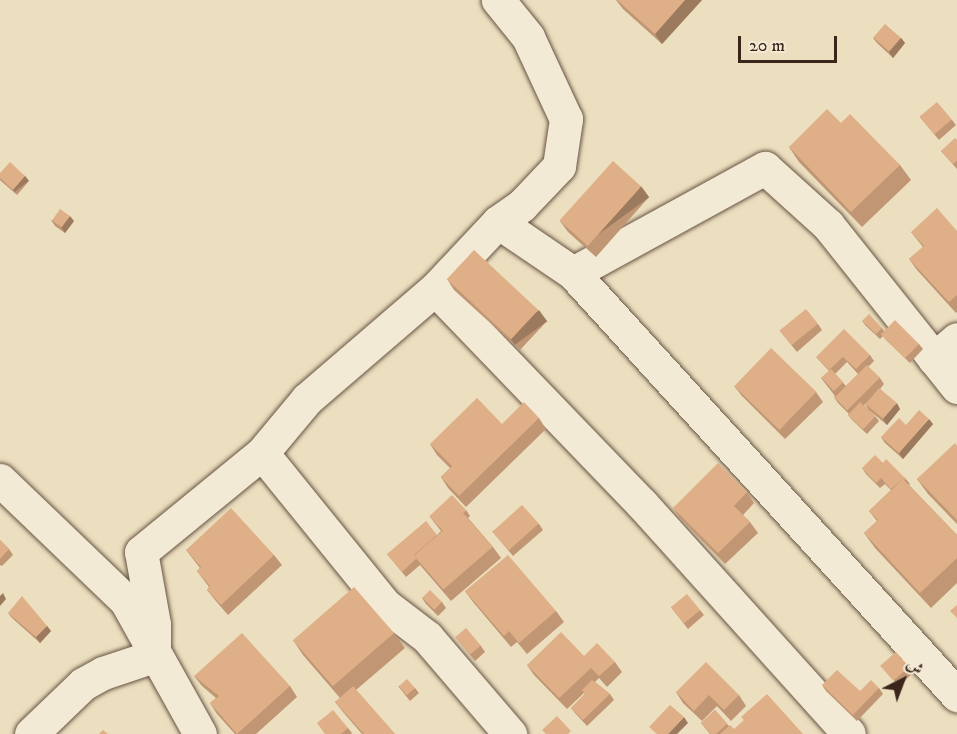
<!DOCTYPE html>
<meta charset="utf-8">
<style>
body{margin:0}
#map{position:relative;width:957px;height:734px;overflow:hidden;background:#ecdfbf;font-family:"IM FELL DW Pica",Amiri,serif}
div>[style]{position:absolute}
.roads{filter:drop-shadow(0 0 2px #685444) drop-shadow(0 0 2px #685444)}
.street>*{height:33px;margin:-16.5px;padding:0 16.5px;transform-origin:16.5px;border-radius:16.5px;background:#f3ead5}
.wall>*{inset:0;background:#c09674}
.shaded-wall>*{inset:0;background:#9c7a5e;transform-origin:0 0}
.building>*{inset:0;background:#dfaf87;transform-origin:0 0}
span{translate:-50% -50%;white-space:nowrap;text-align:center;line-height:1.15;-webkit-text-stroke:6px #f3ead5;paint-order:stroke}
.north{position:absolute;left:873px;top:650px;width:60px;height:60px;-webkit-text-stroke:4px #f3ead5;paint-order:stroke;rotate:42deg;font-size:16px;font-weight:700;line-height:24px;text-align:center;color:#3c251b}
.north::after{content:'';display:block;margin:auto;width:21px;height:27px;background:#3c251b;clip-path:polygon(50% 0,100% 100%,50% 72%,0 100%)}
.scale{position:absolute;left:738px;top:36px;width:99px;height:27px;box-sizing:border-box;border:3px solid #3c251b;border-top:0;padding-left:8px;font-size:18px;line-height:21px;white-space:nowrap;color:#3c251b;-webkit-text-stroke:4px #f3ead5;paint-order:stroke}
</style>
<div id="map">
<div class="roads">
<div class="street">
<i style="left:498px;top:222px;width:29px;rotate:-35deg"></i>
<i style="left:522px;top:205px;width:54px;rotate:-46.5deg"></i>
<i style="left:559px;top:166px;width:48px;rotate:-81.5deg"></i>
<i style="left:566px;top:119px;width:90px;rotate:-114.9deg"></i>
<i style="left:528px;top:37px;width:48px;rotate:-129deg"></i>
<i style="left:573px;top:273px;width:219px;rotate:-28.7deg"></i>
<i style="left:765px;top:168px;width:85px;rotate:42.1deg"></i>
<i style="left:828px;top:225px;width:207px;rotate:51.5deg"></i>
<i style="left:435px;top:289px;width:298px;rotate:46.1deg"></i>
<i style="left:642px;top:504px;width:309px;rotate:48deg"></i>
<i style="left:934px;top:359px;width:30px;rotate:-41deg"></i>
<i style="left:262px;top:453px;width:196px;rotate:51deg"></i>
<i style="left:385px;top:605px;width:53px;rotate:37.3deg"></i>
<i style="left:427px;top:637px;width:128px;rotate:49.4deg"></i>
<i style="left:0;top:480px;width:175px;rotate:43.8deg"></i>
<i style="left:126px;top:601px;width:152px;rotate:60.9deg"></i>
<i style="left:31px;top:734px;width:72px;rotate:-43.9deg"></i>
<i style="left:83px;top:684px;width:23px;rotate:-29deg"></i>
<i style="left:103px;top:673px;width:54px;rotate:-18.4deg"></i>
<i style="left:154px;top:656px;width:32px;rotate:-90deg"></i>
<i style="left:154px;top:624px;width:73px;rotate:-100.2deg"></i>
<i style="left:141px;top:552px;width:156px;rotate:-39.3deg"></i>
<i style="left:262px;top:453px;width:70px;rotate:-50.2deg"></i>
<i style="left:307px;top:399px;width:169px;rotate:-40.7deg"></i>
<i style="left:435px;top:289px;width:92px;rotate:-46.8deg"></i>
<i style="left:498px;top:222px;width:91px;rotate:34.2deg"></i>
<i style="left:573px;top:273px;width:571px;rotate:47.7deg"></i>
</div>
</div>
<div class="wall">
<i style="clip-path:polygon(616px 0,702px 0,662px 44px,623px 9px)"></i>
<i style="clip-path:polygon(873px 38px,901px 38px,905px 43px,893px 58px,877px 43px)"></i>
<i style="clip-path:polygon(920px 117px,952px 120px,956px 125px,939px 140px)"></i>
<i style="clip-path:polygon(841px 123px,900px 165px,911px 180px,862px 227px,799px 162px,789px 147px)"></i>
<i style="clip-path:polygon(957px 140px,957px 169px,941px 151px)"></i>
<i style="clip-path:polygon(0 173px,25px 176px,29px 181px,17px 195px,1px 181px,0 180px)"></i>
<i style="clip-path:polygon(649px 197px,596px 257px,568px 232px,560px 221px)"></i>
<i style="clip-path:polygon(51px 220px,74px 221px,65px 233px,55px 226px)"></i>
<i style="clip-path:polygon(957px 231px,957px 312px,956px 313px,917px 270px,909px 259px,923px 247px,911px 232px)"></i>
<i style="clip-path:polygon(447px 279px,547px 321px,520px 350px,454px 290px)"></i>
<i style="clip-path:polygon(862px 321px,882px 328px,884px 331px,919px 344px,923px 349px,910px 363px,885px 339px,883px 336px,880px 339px,866px 326px)"></i>
<i style="clip-path:polygon(818px 324px,822px 330px,797px 352px,780px 331px)"></i>
<i style="clip-path:polygon(evenodd,870px 355px,874px 361px,868px 367px,880px 378px,884px 384px,880px 389px,900px 409px,887px 425px,869px 410px,865px 404px,869px 399px,864px 405px,875px 416px,879px 421px,867px 434px,852px 420px,848px 415px,849px 414px,838px 403px,834px 397px,835px 396px,821px 378px,829px 371px,816px 357px,870px 355px,847px 362px,858px 374px,846px 386px,835px 374px,847px 362px)"></i>
<i style="clip-path:polygon(734px 386px,816px 392px,823px 402px,785px 439px,742px 396px)"></i>
<i style="clip-path:polygon(539px 418px,546px 429px,466px 507px,448px 488px,441px 477px,450px 468px,437px 455px,430px 444px,502px 424px)"></i>
<i style="clip-path:polygon(933px 424px,903px 459px,885px 443px,881px 437px,906px 425px)"></i>
<i style="clip-path:polygon(957px 446px,957px 524px,928px 494px,917px 479px)"></i>
<i style="clip-path:polygon(883px 463px,906px 479px,910px 484px,909px 485px,957px 535px,957px 583px,931px 608px,875px 548px,864px 533px,877px 521px,869px 511px,891px 490px,885px 484px,880px 488px,866px 474px,862px 468px)"></i>
<i style="clip-path:polygon(747px 492px,754px 503px,743px 515px,750px 522px,758px 533px,725px 564px,680px 518px,673px 508px)"></i>
<i style="clip-path:polygon(466px 510px,470px 516px,468px 518px,493px 547px,501px 558px,451px 601px,420px 565px,406px 577px,387px 554px,437px 535px,441px 531px,430px 517px)"></i>
<i style="clip-path:polygon(539px 524px,543px 530px,513px 556px,492px 531px)"></i>
<i style="clip-path:polygon(0 540px,9px 549px,13px 555px,2px 566px,0 565px)"></i>
<i style="clip-path:polygon(186px 550px,274px 555px,282px 565px,228px 615px,215px 600px,207px 590px,209px 587px,197px 571px,200px 568px)"></i>
<i style="clip-path:polygon(465px 591px,556px 611px,564px 622px,527px 654px,517px 642px,511px 647px,473px 602px)"></i>
<i style="clip-path:polygon(422px 598px,442px 602px,446px 608px,438px 616px,426px 604px)"></i>
<i style="clip-path:polygon(671px 607px,700px 610px,704px 615px,688px 629px)"></i>
<i style="clip-path:polygon(8px 613px,47px 626px,51px 631px,40px 643px,12px 618px)"></i>
<i style="clip-path:polygon(394px 633px,405px 648px,356px 690px,395px 734px,362px 734px,343px 712px,335px 702px,340px 698px,303px 655px,293px 640px)"></i>
<i style="clip-path:polygon(455px 637px,481px 646px,485px 652px,475px 661px)"></i>
<i style="clip-path:polygon(584px 656px,615px 662px,622px 672px,607px 687px,599px 678px,595px 682px,610px 694px,614px 700px,587px 726px,575px 713px,571px 708px,585px 694px,584px 693px,567px 709px,534px 675px,527px 665px)"></i>
<i style="clip-path:polygon(881px 666px,909px 667px,913px 673px,899px 686px)"></i>
<i style="clip-path:polygon(194px 676px,290px 686px,297px 697px,256px 734px,235px 734px,217px 714px,210px 703px,216px 698px,202px 686px)"></i>
<i style="clip-path:polygon(822px 685px,860px 691px,879px 688px,883px 694px,857px 721px,826px 691px)"></i>
<i style="clip-path:polygon(398px 686px,415px 688px,419px 693px,410px 701px)"></i>
<i style="clip-path:polygon(676px 692px,739px 695px,746px 706px,731px 721px,717px 706px,702px 721px,683px 703px)"></i>
<i style="clip-path:polygon(715px 710px,729px 726px,734px 729px,803px 734px,710px 734px,701px 723px)"></i>
<i style="clip-path:polygon(348px 728px,352px 733px,351px 734px,325px 734px)"></i>
</div>
<div class="shaded-wall">
<i style="clip-path:polygon(685px 0,702px 0,662px 44px,655px 34px)"></i>
<i style="clip-path:polygon(901px 38px,905px 43px,893px 58px,889px 52px)"></i>
<i style="left:25px;top:176px;width:6px;height:18px;rotate:51deg"></i>
<i style="left:641px;top:186px;width:14px;height:79px;rotate:54deg"></i>
<i style="clip-path:polygon(70px 216px,74px 221px,65px 233px,61px 227px)"></i>
<i style="left:539px;top:310px;width:14px;height:40px;rotate:54deg"></i>
<i style="clip-path:polygon(897px 403px,900px 409px,887px 425px,883px 419px)"></i>
<i style="clip-path:polygon(929px 419px,933px 424px,903px 459px,899px 453px)"></i>
<i style="clip-path:polygon(3px 593px,6px 599px,0 606px,0 596px)"></i>
<i style="clip-path:polygon(47px 626px,51px 631px,40px 643px,36px 637px)"></i>
<i style="clip-path:polygon(684px 717px,688px 723px,677px 734px,668px 734px)"></i>
</div>
<div class="building">
<i style="clip-path:polygon(617px 0,685px 0,655px 34px)"></i>
<i style="left:885px;top:24px;width:21px;height:18px;rotate:41deg"></i>
<i style="left:937px;top:102px;width:23px;height:23px;rotate:50deg"></i>
<i style="clip-path:polygon(827px 109px,841px 123px,850px 114px,900px 165px,851px 212px,789px 147px)"></i>
<i style="clip-path:polygon(955px 138px,957px 140px,957px 161px,953px 164px,941px 151px)"></i>
<i style="left:613px;top:161px;width:38px;height:80px;rotate:42deg"></i>
<i style="clip-path:polygon(10px 162px,25px 176px,13px 190px,0 178px,0 173px)"></i>
<i style="clip-path:polygon(937px 208px,957px 231px,957px 295px,949px 302px,909px 259px,924px 246px,911px 232px)"></i>
<i style="left:60px;top:209px;width:12px;height:14px;rotate:35deg"></i>
<i style="left:474px;top:250px;width:88px;height:40px;rotate:43deg"></i>
<i style="left:806px;top:309px;width:19px;height:34px;rotate:51deg"></i>
<i style="clip-path:polygon(869px 314px,882px 328px,876px 334px,862px 321px)"></i>
<i style="left:895px;top:320px;width:34px;height:20px;rotate:45deg"></i>
<i style="clip-path:polygon(844px 329px,870px 355px,856px 369px,843px 357px,829px 370px,816px 357px)"></i>
<i style="left:771px;top:348px;width:63px;height:53px;rotate:44deg"></i>
<i style="left:867px;top:365px;width:18px;height:46px;rotate:45deg"></i>
<i style="left:831px;top:369px;width:18px;height:13px;rotate:47deg"></i>
<i style="left:879px;top:388px;width:23px;height:21px;rotate:40deg"></i>
<i style="clip-path:polygon(477px 398px,502px 424px,524px 402px,539px 418px,459px 496px,441px 477px,452px 466px,430px 444px)"></i>
<i style="left:860px;top:402px;width:21px;height:18px;rotate:43deg"></i>
<i style="clip-path:polygon(919px 410px,929px 419px,899px 453px,881px 437px,899px 418px,906px 425px)"></i>
<i style="clip-path:polygon(955px 443px,957px 446px,957px 520px,917px 479px)"></i>
<i style="clip-path:polygon(875px 455px,883px 463px,886px 459px,906px 479px,905px 480px,903px 479px,891px 489px,881px 478px,876px 483px,862px 468px)"></i>
<i style="clip-path:polygon(718px 463px,747px 492px,734px 506px,750px 522px,718px 553px,673px 508px)"></i>
<i style="clip-path:polygon(903px 479px,957px 535px,957px 558px,920px 593px,864px 533px,878px 520px,869px 511px)"></i>
<i style="left:452px;top:495px;width:21px;height:31px;rotate:47deg"></i>
<i style="left:522px;top:505px;width:25px;height:40px;rotate:48deg"></i>
<i style="clip-path:polygon(231px 508px,274px 555px,221px 605px,207px 590px,210px 586px,197px 571px,201px 567px,186px 550px)"></i>
<i style="left:463px;top:513px;width:45px;height:65px;rotate:49deg"></i>
<i style="clip-path:polygon(426px 521px,437px 535px,414px 555px,416px 559px,402px 572px,387px 554px)"></i>
<i style="clip-path:polygon(0 540px,9px 549px,0 559px)"></i>
<i style="clip-path:polygon(508px 555px,556px 611px,519px 643px,509px 631px,504px 636px,465px 591px)"></i>
<i style="left:354px;top:587px;width:61px;height:81px;rotate:49deg"></i>
<i style="left:430px;top:590px;width:17px;height:11px;rotate:45deg"></i>
<i style="left:687px;top:594px;width:21px;height:21px;rotate:51deg"></i>
<i style="clip-path:polygon(22px 596px,47px 626px,36px 637px,8px 613px)"></i>
<i style="clip-path:polygon(957px 605px,957px 618px,950px 611px)"></i>
<i style="left:466px;top:628px;width:23px;height:14px;rotate:50deg"></i>
<i style="clip-path:polygon(561px 632px,584px 656px,597px 643px,615px 662px,599px 676px,591px 668px,559px 698px,527px 665px)"></i>
<i style="clip-path:polygon(242px 633px,290px 686px,237px 734px,210px 703px,219px 696px,194px 676px)"></i>
<i style="left:896px;top:652px;width:20px;height:21px;rotate:49deg"></i>
<i style="clip-path:polygon(706px 662px,739px 695px,724px 710px,709px 695px,694px 711px,676px 692px)"></i>
<i style="clip-path:polygon(837px 670px,860px 691px,871px 680px,879px 688px,853px 715px,822px 685px)"></i>
<i style="left:407px;top:679px;width:12px;height:11px;rotate:48deg"></i>
<i style="clip-path:polygon(592px 680px,610px 694px,583px 720px,571px 708px,585px 694px,582px 690px)"></i>
<i style="clip-path:polygon(353px 686px,395px 734px,364px 734px,335px 702px)"></i>
<i style="clip-path:polygon(767px 694px,803px 734px,720px 734px,730px 725px,734px 729px,744px 720px,741px 717px)"></i>
<i style="clip-path:polygon(670px 705px,684px 717px,668px 734px,657px 734px,649px 727px)"></i>
<i style="clip-path:polygon(333px 710px,348px 728px,341px 734px,325px 734px,317px 723px)"></i>
<i style="clip-path:polygon(715px 710px,727px 724px,716px 734px,711px 734px,701px 723px)"></i>
<i style="clip-path:polygon(557px 716px,571px 731px,568px 734px,546px 734px,542px 730px)"></i>
<i style="clip-path:polygon(103px 730px,108px 734px,99px 734px)"></i>
</div>
<div class="north">ش</div>
<div class="scale">20 m</div>
</div>
